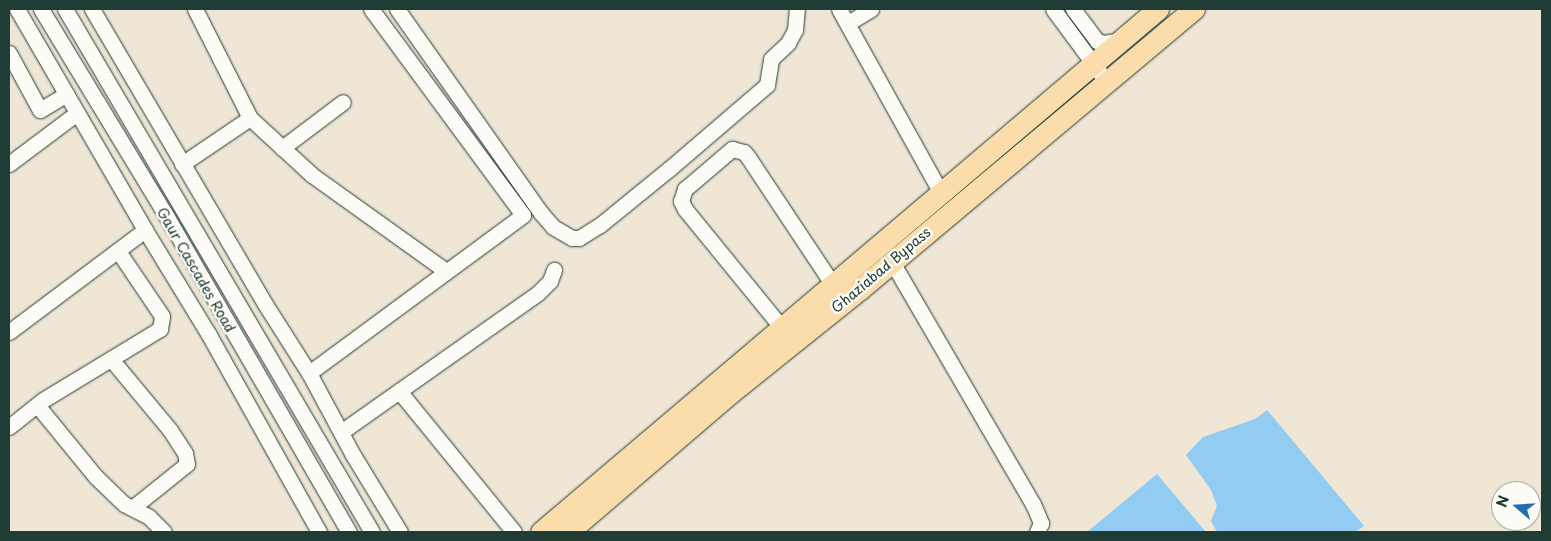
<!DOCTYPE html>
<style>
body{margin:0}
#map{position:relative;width:1551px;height:541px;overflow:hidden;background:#f0e6d5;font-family:"Playpen Sans",sans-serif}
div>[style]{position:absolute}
.water>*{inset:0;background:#93ccf2}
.roads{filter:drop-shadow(0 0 1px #1f3d34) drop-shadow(0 0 1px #1f3d34)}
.minor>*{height:15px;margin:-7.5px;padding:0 7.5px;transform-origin:7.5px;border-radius:7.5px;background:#fdfcf7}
.highway>*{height:21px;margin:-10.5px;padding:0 10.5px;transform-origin:10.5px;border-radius:10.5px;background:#faddab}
span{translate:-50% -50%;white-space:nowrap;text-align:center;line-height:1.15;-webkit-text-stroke:5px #fdfcf7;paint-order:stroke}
.street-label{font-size:14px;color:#1f3d34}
.frame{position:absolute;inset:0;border:10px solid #1f3d34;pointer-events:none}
.north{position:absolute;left:1491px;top:481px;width:50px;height:50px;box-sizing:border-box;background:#fdfcf7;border:1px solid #a4b0a9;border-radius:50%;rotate:289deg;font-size:14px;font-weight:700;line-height:20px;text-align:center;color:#1f3d34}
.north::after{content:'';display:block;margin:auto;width:18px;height:22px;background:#1f6fb2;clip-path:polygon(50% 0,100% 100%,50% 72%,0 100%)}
</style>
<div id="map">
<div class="water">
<i style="clip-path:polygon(1267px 410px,1364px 526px,1355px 532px,1217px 532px,1211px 521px,1217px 506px,1211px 490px,1186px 455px,1203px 437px,1255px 419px)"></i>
<i style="clip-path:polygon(1157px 474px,1206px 532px,1087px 532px)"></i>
</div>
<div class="roads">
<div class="minor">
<i style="left:17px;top:9px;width:255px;rotate:59.9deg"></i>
<i style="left:145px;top:230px;width:123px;rotate:58.6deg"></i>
<i style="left:209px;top:335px;width:226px;rotate:60.8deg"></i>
<i style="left:41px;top:9px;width:243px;rotate:58.8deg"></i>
<i style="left:167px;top:217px;width:364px;rotate:60deg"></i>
<i style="left:65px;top:9px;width:606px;rotate:59.59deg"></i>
<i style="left:92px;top:9px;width:342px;rotate:59.6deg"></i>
<i style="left:265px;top:304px;width:82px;rotate:57.5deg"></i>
<i style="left:309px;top:373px;width:93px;rotate:61.8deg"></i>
<i style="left:353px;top:455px;width:90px;rotate:58.6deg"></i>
<i style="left:397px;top:9px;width:250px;rotate:54.8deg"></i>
<i style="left:541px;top:213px;width:18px;rotate:49deg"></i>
<i style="left:553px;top:227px;width:22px;rotate:30deg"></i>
<i style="left:572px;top:238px;width:7px"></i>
<i style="left:579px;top:238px;width:25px;rotate:-32deg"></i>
<i style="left:600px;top:225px;width:89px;rotate:-39.1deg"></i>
<i style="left:669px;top:169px;width:129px;rotate:-40.6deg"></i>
<i style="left:767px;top:85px;width:26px;rotate:-81deg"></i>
<i style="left:771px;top:59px;width:23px;rotate:-43deg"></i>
<i style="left:788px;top:43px;width:15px;rotate:-62deg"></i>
<i style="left:795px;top:30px;width:21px;rotate:-85deg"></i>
<i style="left:839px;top:9px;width:210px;rotate:61deg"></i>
<i style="left:1053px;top:9px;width:89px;rotate:53.6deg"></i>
<i style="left:1073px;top:9px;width:40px;rotate:53deg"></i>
<i style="left:1097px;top:41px;width:7px;rotate:16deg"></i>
<i style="left:1104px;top:43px;width:17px;rotate:-10deg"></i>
<i style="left:848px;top:23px;width:27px;rotate:-31deg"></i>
<i style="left:9px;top:53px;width:65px;rotate:61.5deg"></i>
<i style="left:40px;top:110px;width:31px;rotate:-31deg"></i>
<i style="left:250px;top:118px;width:84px;rotate:42.6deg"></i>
<i style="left:312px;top:175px;width:165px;rotate:35.6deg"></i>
<i style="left:282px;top:148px;width:76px;rotate:-37deg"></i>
<i style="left:9px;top:164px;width:85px;rotate:-36.9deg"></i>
<i style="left:182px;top:164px;width:82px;rotate:-34.1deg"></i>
<i style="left:250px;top:118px;width:122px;rotate:-116.8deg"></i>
<i style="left:892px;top:262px;width:280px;rotate:59.8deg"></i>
<i style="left:1033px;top:504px;width:21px;rotate:67deg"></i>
<i style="left:1041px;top:523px;width:10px;rotate:114deg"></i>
<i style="left:782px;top:328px;width:154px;rotate:-129.2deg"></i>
<i style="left:685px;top:209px;width:9px;rotate:-117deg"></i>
<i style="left:681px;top:201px;width:13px;rotate:-72deg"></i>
<i style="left:685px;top:189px;width:62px;rotate:-40.4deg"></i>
<i style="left:732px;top:149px;width:12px;rotate:14deg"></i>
<i style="left:744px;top:152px;width:6px;rotate:51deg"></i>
<i style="left:748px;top:157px;width:154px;rotate:56.4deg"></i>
<i style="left:9px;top:332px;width:170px;rotate:-36.9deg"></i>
<i style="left:111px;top:359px;width:92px;rotate:50.3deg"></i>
<i style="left:170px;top:430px;width:27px;rotate:57deg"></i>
<i style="left:185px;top:453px;width:11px;rotate:80deg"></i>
<i style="left:187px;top:464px;width:70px;rotate:141.3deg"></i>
<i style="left:309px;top:373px;width:266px;rotate:-36.4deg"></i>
<i style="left:523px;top:215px;width:256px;rotate:-126.4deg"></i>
<i style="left:399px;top:391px;width:182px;rotate:50.8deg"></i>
<i style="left:37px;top:405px;width:93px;rotate:50.7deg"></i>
<i style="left:96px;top:477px;width:39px;rotate:44deg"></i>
<i style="left:124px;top:504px;width:28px;rotate:27deg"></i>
<i style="left:149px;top:517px;width:21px;rotate:45deg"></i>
<i style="left:9px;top:427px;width:43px;rotate:-38.5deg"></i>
<i style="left:43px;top:400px;width:137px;rotate:-31.3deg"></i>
<i style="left:160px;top:329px;width:13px;rotate:-81deg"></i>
<i style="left:162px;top:316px;width:78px;rotate:-124.1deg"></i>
<i style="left:341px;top:432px;width:241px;rotate:-35.2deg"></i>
<i style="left:538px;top:293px;width:17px;rotate:-45deg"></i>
<i style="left:550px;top:281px;width:12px;rotate:-70deg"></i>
</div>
<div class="highway">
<i style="left:541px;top:532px;width:809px;rotate:-40.29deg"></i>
<i style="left:568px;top:532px;width:213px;rotate:-40.6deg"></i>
<i style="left:730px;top:393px;width:166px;rotate:-38.7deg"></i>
<i style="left:860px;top:289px;width:436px;rotate:-40deg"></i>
</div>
</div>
<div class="street-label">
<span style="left:196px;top:270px;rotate:60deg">Gaur Cascades Road</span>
<span style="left:881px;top:270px;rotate:-40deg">Ghaziabad Bypass</span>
</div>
<div class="frame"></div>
<div class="north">N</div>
</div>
